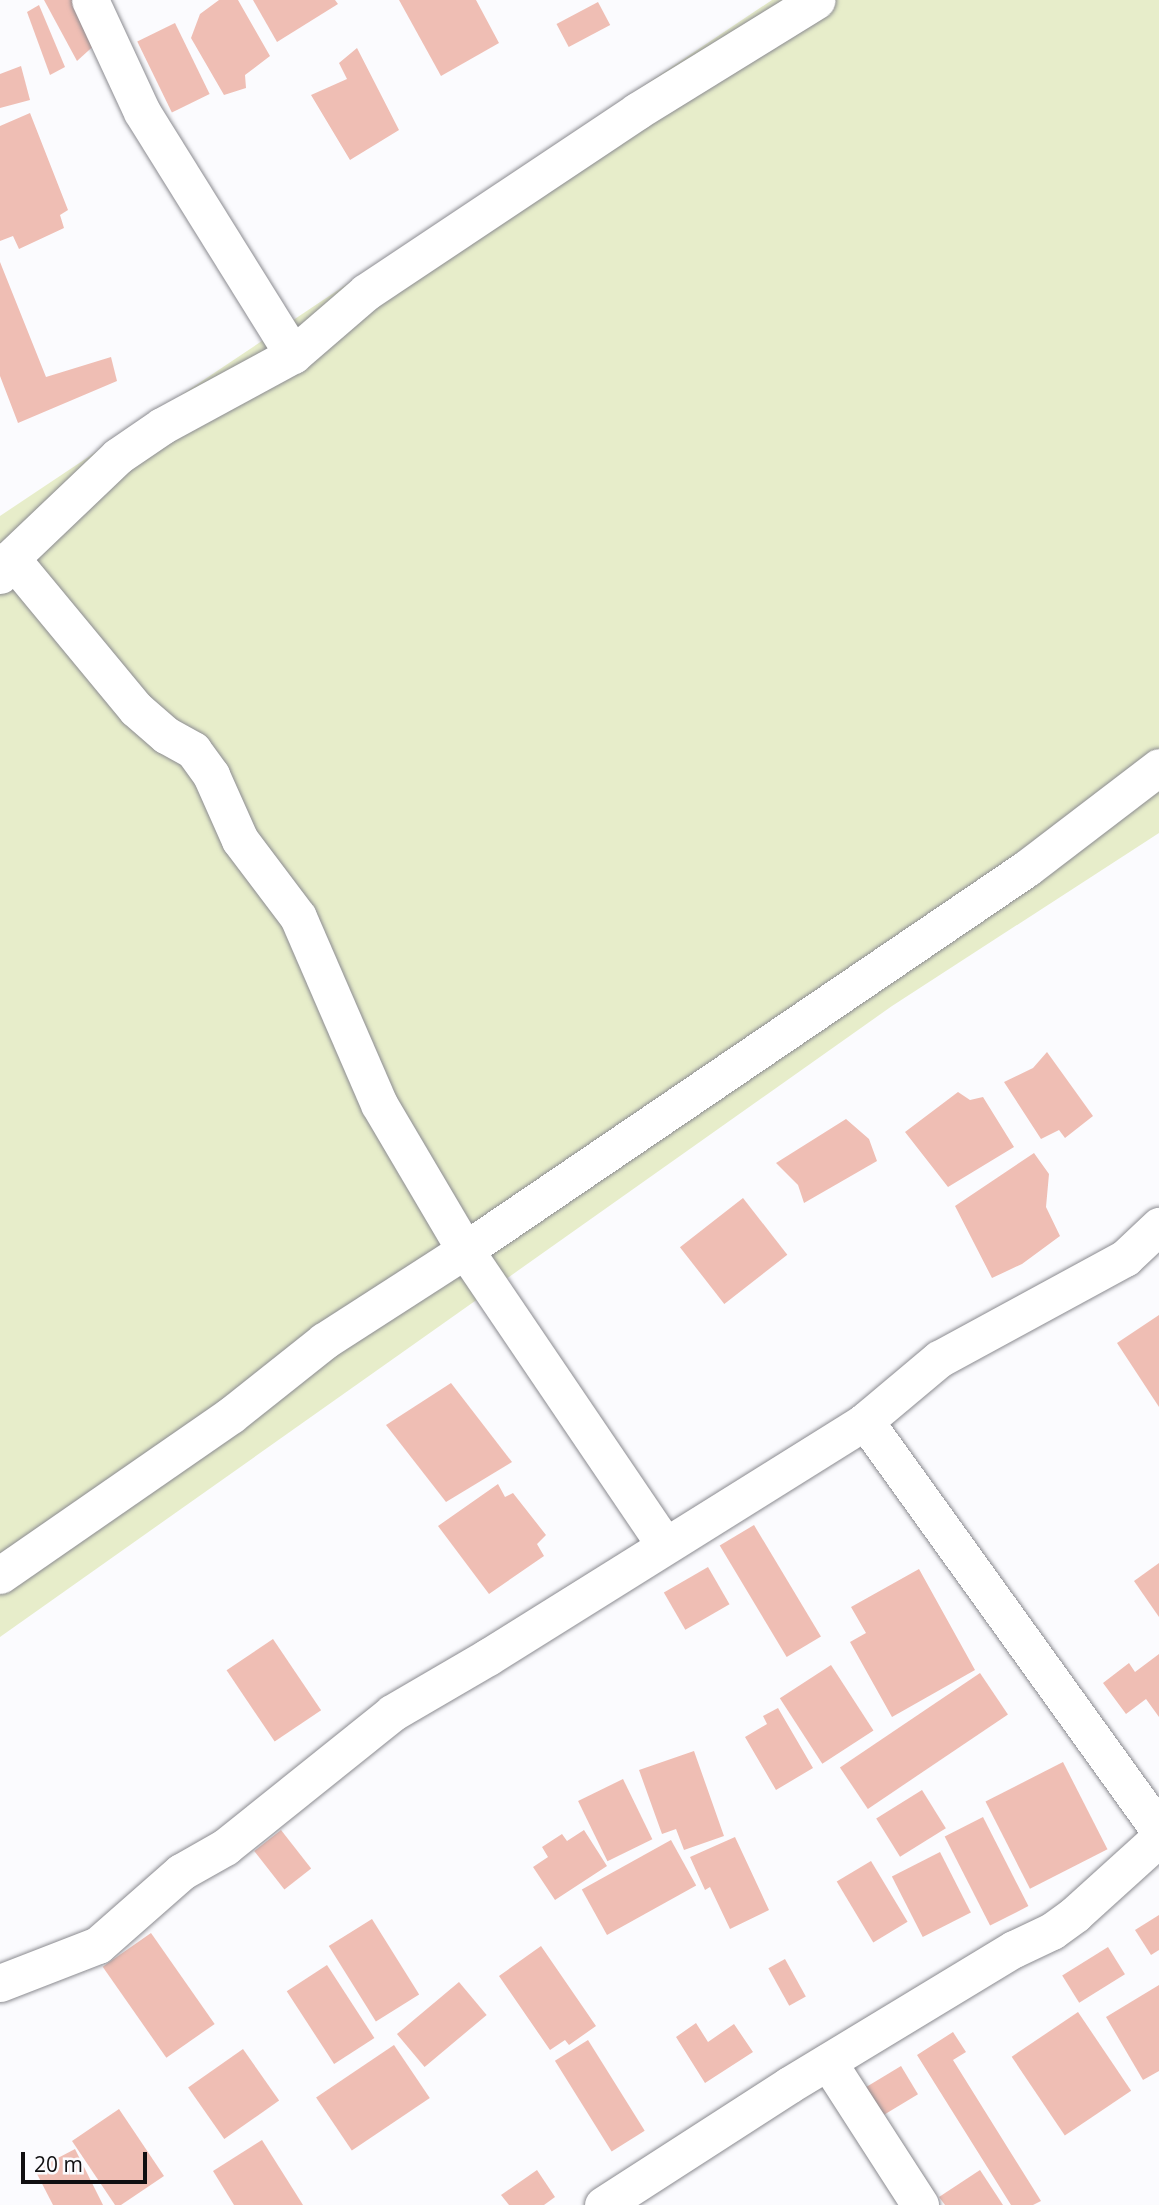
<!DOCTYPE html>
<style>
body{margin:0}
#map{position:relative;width:1159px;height:2205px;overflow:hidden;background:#fbfbfe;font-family:"Open Sans",sans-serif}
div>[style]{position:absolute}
.green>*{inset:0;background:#e7edca}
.building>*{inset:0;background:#efbeb4;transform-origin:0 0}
.roads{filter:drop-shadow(0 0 2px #8b8b90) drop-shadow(0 0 2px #8b8b90)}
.street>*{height:37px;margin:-18.5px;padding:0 18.5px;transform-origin:18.5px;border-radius:18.5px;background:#fff}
span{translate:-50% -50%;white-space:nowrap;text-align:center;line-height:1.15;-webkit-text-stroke:6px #fbfbfe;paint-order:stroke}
.scale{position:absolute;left:21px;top:2152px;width:126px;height:32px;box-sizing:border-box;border:4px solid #100f11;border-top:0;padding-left:9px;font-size:21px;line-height:24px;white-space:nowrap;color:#100f11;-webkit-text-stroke:5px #fbfbfe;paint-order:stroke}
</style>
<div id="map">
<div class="green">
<i style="clip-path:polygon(772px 0,1159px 0,1159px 833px,892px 1006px,0 1637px,0 516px)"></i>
</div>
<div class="building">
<i style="clip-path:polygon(44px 0,84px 0,99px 41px,77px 61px)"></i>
<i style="clip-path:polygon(219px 0,238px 0,270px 56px,245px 75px,246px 88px,224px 95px,191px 38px,200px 14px)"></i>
<i style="clip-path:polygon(253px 0,335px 0,338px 4px,277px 42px)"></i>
<i style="clip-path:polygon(399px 0,476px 0,499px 43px,441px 76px)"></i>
<i style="left:598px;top:2px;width:26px;height:47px;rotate:62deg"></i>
<i style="clip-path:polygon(39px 5px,65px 67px,50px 75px,27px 12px)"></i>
<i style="left:175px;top:23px;width:79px;height:42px;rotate:64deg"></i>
<i style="clip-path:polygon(357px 48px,399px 130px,350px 160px,311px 95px,347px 79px,339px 63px)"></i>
<i style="clip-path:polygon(21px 66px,30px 100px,0 108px,0 74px)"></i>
<i style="clip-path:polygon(30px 113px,68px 210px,60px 215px,64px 228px,19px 249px,13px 236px,0 241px,0 126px)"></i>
<i style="clip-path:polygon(0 262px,46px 377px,111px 357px,117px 381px,18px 423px,0 376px)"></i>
<i style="clip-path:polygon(1047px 1052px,1093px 1116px,1065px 1138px,1059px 1130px,1041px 1139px,1004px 1082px,1033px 1068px)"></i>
<i style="clip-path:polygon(958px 1092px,970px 1100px,983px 1097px,1014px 1147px,948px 1187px,905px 1132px)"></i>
<i style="clip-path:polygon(846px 1119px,869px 1139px,877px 1161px,804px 1203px,798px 1185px,776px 1163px)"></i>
<i style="clip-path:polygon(1034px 1153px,1049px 1174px,1046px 1207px,1060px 1236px,1022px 1264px,992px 1278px,955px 1206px)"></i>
<i style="left:743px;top:1198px;width:72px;height:80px;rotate:52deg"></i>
<i style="clip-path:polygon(1159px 1315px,1159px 1407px,1117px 1343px)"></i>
<i style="clip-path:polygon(451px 1383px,512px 1462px,446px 1502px,386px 1425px)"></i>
<i style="clip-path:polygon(498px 1484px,505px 1497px,513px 1493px,546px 1535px,537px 1544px,544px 1556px,489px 1594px,438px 1526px)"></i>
<i style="left:754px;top:1525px;width:130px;height:40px;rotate:59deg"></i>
<i style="clip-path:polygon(1159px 1563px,1159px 1617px,1134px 1581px)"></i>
<i style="left:708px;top:1567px;width:43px;height:51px;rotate:60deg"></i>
<i style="clip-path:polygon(919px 1569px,975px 1670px,892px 1717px,850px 1642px,866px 1633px,851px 1607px)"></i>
<i style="left:273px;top:1639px;width:86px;height:56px;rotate:56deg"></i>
<i style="clip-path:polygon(1159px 1654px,1159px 1717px,1146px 1699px,1126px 1714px,1103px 1683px,1129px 1663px,1135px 1672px)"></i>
<i style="left:831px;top:1665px;width:78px;height:61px;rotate:57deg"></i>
<i style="left:980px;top:1673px;width:50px;height:169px;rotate:56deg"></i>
<i style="clip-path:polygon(778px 1708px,813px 1768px,776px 1790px,745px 1737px,767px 1724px,763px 1716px)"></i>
<i style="clip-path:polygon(694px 1751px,724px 1836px,684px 1850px,676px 1829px,662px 1834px,639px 1770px)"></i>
<i style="left:1063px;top:1762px;width:98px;height:87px;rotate:63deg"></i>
<i style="left:623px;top:1779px;width:67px;height:50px;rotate:64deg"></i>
<i style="left:922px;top:1790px;width:45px;height:54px;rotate:58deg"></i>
<i style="left:983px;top:1817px;width:100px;height:43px;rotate:63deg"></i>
<i style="left:281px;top:1830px;width:49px;height:34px;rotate:52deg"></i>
<i style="clip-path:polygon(584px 1830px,607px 1866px,555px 1900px,533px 1867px,548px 1857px,542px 1847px,562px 1834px,567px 1841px)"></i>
<i style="clip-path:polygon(735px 1837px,769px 1910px,730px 1929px,710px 1887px,705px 1890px,690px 1857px)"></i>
<i style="left:671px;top:1840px;width:52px;height:102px;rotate:61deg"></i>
<i style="left:940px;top:1852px;width:68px;height:54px;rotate:63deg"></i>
<i style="left:871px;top:1861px;width:71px;height:40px;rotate:59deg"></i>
<i style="clip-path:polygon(1159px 1915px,1159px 1950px,1151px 1955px,1135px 1930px)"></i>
<i style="left:372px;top:1919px;width:89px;height:51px;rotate:58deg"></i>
<i style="left:151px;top:1933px;width:111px;height:59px;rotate:55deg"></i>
<i style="clip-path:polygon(541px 1946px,596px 2026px,569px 2045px,565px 2040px,550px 2050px,499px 1976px)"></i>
<i style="left:1108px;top:1947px;width:32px;height:54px;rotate:58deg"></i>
<i style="left:785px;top:1959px;width:43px;height:19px;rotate:61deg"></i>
<i style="left:327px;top:1965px;width:87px;height:48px;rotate:57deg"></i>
<i style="left:459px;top:1982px;width:43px;height:81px;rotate:50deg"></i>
<i style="clip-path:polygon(1159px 1985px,1159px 2071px,1143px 2080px,1106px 2017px)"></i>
<i style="left:1078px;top:2012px;width:95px;height:80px;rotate:56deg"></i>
<i style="clip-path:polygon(696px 2023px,708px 2042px,734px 2024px,753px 2052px,705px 2083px,676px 2037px)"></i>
<i style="clip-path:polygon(953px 2032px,966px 2052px,953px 2060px,1041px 2201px,1033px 2205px,1011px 2205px,917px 2055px)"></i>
<i style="left:588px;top:2040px;width:107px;height:39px;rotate:58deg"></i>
<i style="left:394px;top:2045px;width:64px;height:94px;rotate:56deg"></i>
<i style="left:243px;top:2049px;width:63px;height:67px;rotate:55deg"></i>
<i style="left:901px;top:2066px;width:33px;height:42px;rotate:59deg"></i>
<i style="clip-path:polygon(119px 2109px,164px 2176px,121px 2205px,115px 2205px,72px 2141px)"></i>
<i style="clip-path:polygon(262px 2140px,303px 2205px,234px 2205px,213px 2171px)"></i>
<i style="clip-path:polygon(75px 2149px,103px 2205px,53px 2205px,35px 2170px)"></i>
<i style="clip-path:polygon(537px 2170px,555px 2197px,544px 2205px,509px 2205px,501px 2195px)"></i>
<i style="clip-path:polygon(980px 2170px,1003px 2205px,945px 2205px,939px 2197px)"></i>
</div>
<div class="roads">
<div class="street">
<i style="left:90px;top:0;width:123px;rotate:65.1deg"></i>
<i style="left:142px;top:112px;width:286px;rotate:58.1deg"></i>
<i style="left:11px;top:558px;width:196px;rotate:50.4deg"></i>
<i style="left:136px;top:709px;width:40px;rotate:41deg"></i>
<i style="left:166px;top:735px;width:31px;rotate:29deg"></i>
<i style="left:193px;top:750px;width:31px;rotate:54deg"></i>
<i style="left:211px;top:775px;width:71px;rotate:66deg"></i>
<i style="left:240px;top:840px;width:96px;rotate:53deg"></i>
<i style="left:298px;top:917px;width:204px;rotate:66.6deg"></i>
<i style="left:379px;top:1104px;width:169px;rotate:59.5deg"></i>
<i style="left:465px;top:1250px;width:356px;rotate:55.9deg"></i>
<i style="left:0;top:575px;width:20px;rotate:-57deg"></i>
<i style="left:11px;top:558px;width:148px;rotate:-43.6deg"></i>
<i style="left:118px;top:456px;width:53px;rotate:-34.3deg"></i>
<i style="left:162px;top:426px;width:149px;rotate:-28.5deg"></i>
<i style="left:293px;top:355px;width:96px;rotate:-40.8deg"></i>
<i style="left:366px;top:292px;width:326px;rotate:-33.7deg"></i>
<i style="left:637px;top:111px;width:211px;rotate:-31.7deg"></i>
<i style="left:865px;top:1421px;width:504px;rotate:54.29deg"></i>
<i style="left:0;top:1575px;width:281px;rotate:-34.7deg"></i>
<i style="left:231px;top:1415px;width:119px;rotate:-38.5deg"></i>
<i style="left:324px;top:1341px;width:168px;rotate:-32.8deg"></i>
<i style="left:465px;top:1250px;width:680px;rotate:-34.2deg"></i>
<i style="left:1027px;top:868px;width:166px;rotate:-37.4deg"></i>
<i style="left:0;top:1983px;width:105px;rotate:-21.2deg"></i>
<i style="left:98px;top:1945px;width:111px;rotate:-41.3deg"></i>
<i style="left:181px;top:1872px;width:51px;rotate:-29.6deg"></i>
<i style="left:225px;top:1847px;width:214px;rotate:-38.7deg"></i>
<i style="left:392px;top:1713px;width:111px;rotate:-30.3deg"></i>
<i style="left:488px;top:1657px;width:445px;rotate:-32deg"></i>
<i style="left:865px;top:1421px;width:97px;rotate:-40deg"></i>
<i style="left:939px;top:1359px;width:212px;rotate:-28.5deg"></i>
<i style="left:1125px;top:1258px;width:47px;rotate:-43.3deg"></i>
<i style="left:828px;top:2062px;width:170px;rotate:57.2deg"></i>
<i style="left:603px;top:2205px;width:221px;rotate:-32.8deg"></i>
<i style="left:789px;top:2085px;width:263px;rotate:-31.2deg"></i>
<i style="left:1014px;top:1949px;width:42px;rotate:-25.3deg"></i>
<i style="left:1052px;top:1931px;width:29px;rotate:-36deg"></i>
<i style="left:1075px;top:1914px;width:113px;rotate:-42.1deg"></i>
</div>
</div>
<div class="scale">20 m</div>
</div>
